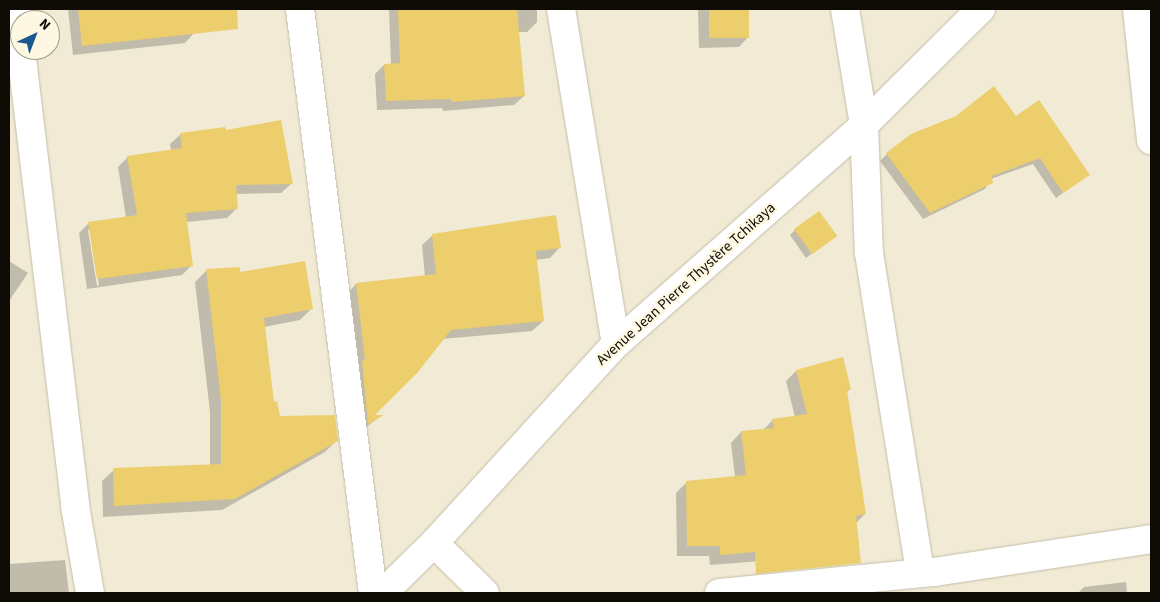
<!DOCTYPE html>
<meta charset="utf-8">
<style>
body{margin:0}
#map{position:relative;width:1160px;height:602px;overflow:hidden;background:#f1ead5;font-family:"Source Sans 3",sans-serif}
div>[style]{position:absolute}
.shadow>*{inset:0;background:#0003}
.building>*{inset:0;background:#ecce6c;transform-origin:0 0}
.roads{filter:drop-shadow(0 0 1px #c3bda8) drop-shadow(0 0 1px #c3bda8)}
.street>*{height:28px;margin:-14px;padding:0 14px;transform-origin:14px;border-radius:14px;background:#fff}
.secondary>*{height:28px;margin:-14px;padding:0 14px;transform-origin:14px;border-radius:14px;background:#fff}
span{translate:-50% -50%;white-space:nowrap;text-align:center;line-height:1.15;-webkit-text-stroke:5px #fef8e2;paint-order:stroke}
.street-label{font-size:15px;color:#0e0c05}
.frame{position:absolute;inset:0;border:10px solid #0e0c05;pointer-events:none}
.north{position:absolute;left:10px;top:10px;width:50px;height:50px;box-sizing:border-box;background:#fef8e2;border:1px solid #9e9a8a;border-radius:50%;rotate:43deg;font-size:14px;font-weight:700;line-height:20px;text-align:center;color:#0e0c05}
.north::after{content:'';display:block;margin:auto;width:18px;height:22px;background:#1c588f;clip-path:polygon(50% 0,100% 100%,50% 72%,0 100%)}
</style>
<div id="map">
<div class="shadow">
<i style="clip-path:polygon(68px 9px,192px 9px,194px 33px,185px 43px,73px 55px)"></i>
<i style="clip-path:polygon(389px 9px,537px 9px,537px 22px,527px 32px,518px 32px,524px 96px,514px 105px,443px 111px,442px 108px,377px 110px,375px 74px,384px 65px,391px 65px)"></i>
<i style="clip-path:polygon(698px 9px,748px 9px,749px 36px,739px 47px,699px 48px)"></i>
<i style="clip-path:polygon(1016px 118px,1088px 175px,1056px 198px,1033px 164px,991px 179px,985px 189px,923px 219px,880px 161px,887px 154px)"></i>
<i style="clip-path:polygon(evenodd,225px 132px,291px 184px,281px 193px,236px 194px,237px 208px,227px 218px,186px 222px,192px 265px,182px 275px,87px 289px,79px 233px,89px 223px,126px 218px,118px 167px,128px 157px,171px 150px,170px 144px,181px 134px,225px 132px,88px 230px,91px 230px,99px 285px,97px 286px,88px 230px)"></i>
<i style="clip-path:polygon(795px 230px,835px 236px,806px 258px,790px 235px)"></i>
<i style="clip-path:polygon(433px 235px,560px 247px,550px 258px,536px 260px,543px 321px,532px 331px,442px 339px,372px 416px,381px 416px,358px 433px,346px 295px,356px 284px,425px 277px,422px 245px)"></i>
<i style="clip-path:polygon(9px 261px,28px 273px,9px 301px)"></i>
<i style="clip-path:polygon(207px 270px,239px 274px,312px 308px,300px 320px,264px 327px,273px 403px,279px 417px,337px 440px,325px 452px,222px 510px,103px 517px,102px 481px,114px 470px,210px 466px,210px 412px,195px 282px)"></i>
<i style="clip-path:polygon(796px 371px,850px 389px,846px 393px,865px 514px,856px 523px,847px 554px,710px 565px,709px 556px,677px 556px,676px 493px,687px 482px,735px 477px,731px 443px,741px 432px,763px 430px,773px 420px,795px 417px,786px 381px)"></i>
<i style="clip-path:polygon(65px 560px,69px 593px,9px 593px,9px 564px)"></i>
<i style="clip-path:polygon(1126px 582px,1127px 593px,1078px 593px,1084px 587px)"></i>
</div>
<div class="building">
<i style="clip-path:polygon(78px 9px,237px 9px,238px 29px,82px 46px)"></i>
<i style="clip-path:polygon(398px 9px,517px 9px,525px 96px,452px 102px,451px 99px,386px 101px,384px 64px,400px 63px)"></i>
<i style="left:709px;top:9px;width:40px;height:29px"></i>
<i style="clip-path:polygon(994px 86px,1016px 116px,1039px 100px,1090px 175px,1063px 193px,1040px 158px,992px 176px,993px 183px,930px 213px,886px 153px,911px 134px,956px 116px)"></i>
<i style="clip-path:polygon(281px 120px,293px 184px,236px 185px,238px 209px,186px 213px,193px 266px,97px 279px,88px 222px,137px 215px,127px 156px,182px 148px,180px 133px,225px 127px,226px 130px)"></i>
<i style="left:819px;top:211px;width:31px;height:31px;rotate:54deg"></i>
<i style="clip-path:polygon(556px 215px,561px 248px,536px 251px,544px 321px,451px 330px,418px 372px,375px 415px,384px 415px,368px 424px,362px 361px,365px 360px,356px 283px,436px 274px,432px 234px)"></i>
<i style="clip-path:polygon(305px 261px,313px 309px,264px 318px,274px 402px,277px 401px,280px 416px,335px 415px,338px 441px,235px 499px,114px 506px,113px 468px,221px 464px,221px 400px,206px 269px,240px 267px,240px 272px)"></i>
<i style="clip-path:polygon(843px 357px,851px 389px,847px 390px,866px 514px,856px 516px,861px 563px,756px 574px,755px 552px,720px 555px,720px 546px,687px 546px,686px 481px,746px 475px,741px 431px,774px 428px,772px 419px,807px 414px,796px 370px)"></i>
</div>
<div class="roads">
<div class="street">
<i style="left:16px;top:9px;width:33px;rotate:83deg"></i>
<i style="left:300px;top:9px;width:589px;rotate:82.87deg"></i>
<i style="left:561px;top:9px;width:339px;rotate:80.7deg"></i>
<i style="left:845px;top:9px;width:118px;rotate:80.7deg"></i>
<i style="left:864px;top:125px;width:128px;rotate:87.8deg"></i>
<i style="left:869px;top:253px;width:323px;rotate:80.9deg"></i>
<i style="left:1137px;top:9px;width:132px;rotate:83.9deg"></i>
<i style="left:21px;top:50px;width:459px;rotate:83.2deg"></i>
<i style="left:75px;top:506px;width:88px;rotate:80.2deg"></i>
<i style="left:434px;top:543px;width:71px;rotate:44.4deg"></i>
<i style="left:719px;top:593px;width:216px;rotate:-5.6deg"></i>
<i style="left:934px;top:572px;width:219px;rotate:-8.6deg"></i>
</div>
<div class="secondary">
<i style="left:383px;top:593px;width:71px;rotate:-44.4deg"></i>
<i style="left:434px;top:543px;width:270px;rotate:-47.6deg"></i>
<i style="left:616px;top:344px;width:331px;rotate:-41.4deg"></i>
<i style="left:864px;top:125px;width:165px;rotate:-44.8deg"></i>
</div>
</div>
<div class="street-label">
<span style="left:686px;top:284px;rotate:-42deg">Avenue Jean Pierre Thystère Tchikaya</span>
</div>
<div class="frame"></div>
<div class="north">N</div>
</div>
